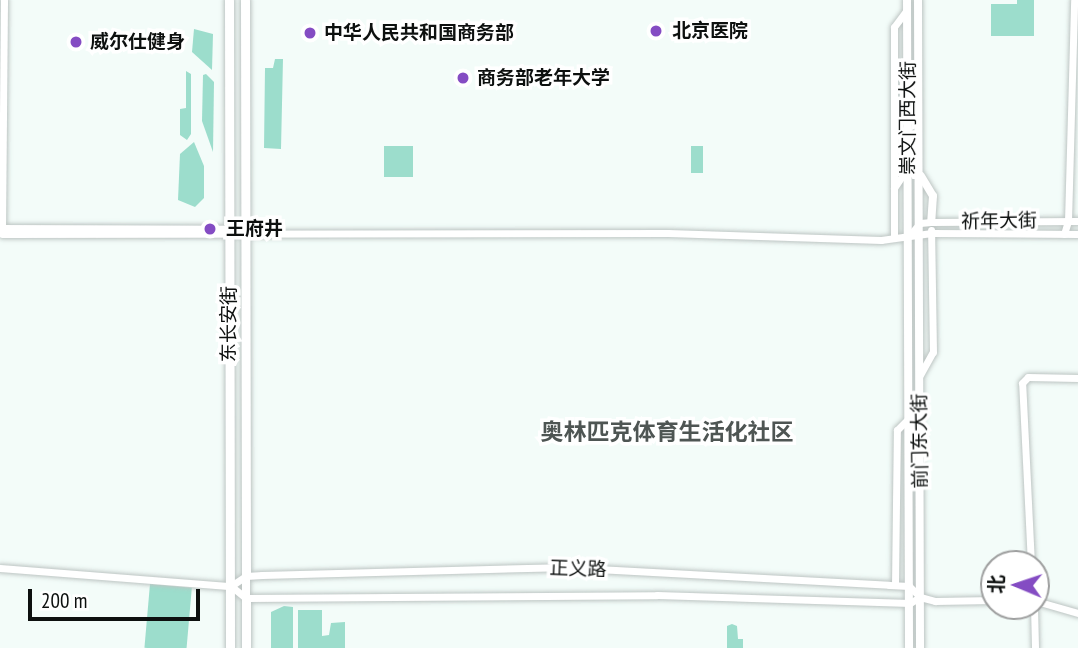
<!DOCTYPE html>
<meta charset="utf-8">
<style>
body{margin:0}
#map{position:relative;width:1078px;height:648px;overflow:hidden;background:#f3fcf9;font-family:"PT Sans Narrow","Noto Sans SC",sans-serif}
div>[style]{position:absolute}
.green>*{inset:0;background:#9cddcc;transform-origin:0 0}
.roads{filter:drop-shadow(0 0 2px #bdc5c3) drop-shadow(0 0 2px #bdc5c3)}
.secondary>*{height:7px;margin:-3.5px;padding:0 3.5px;transform-origin:3.5px;border-radius:3.5px;background:#fff}
.primary>*{height:8px;margin:-4px;padding:0 4px;transform-origin:4px;border-radius:4px;background:#fff}
.highway>*{height:9px;margin:-4.5px;padding:0 4.5px;transform-origin:4.5px;border-radius:4.5px;background:#fff}
.dots>*{width:19px;height:19px;translate:-50% -50%;box-sizing:border-box;border:4px solid #fff;border-radius:50%}
span{translate:-50% -50%;white-space:nowrap;text-align:center;line-height:1.15;-webkit-text-stroke:7px #fff;paint-order:stroke}
.poi-label{font-size:19px;color:#0d100f;font-weight:700}
.left{translate:0 -50%;text-align:left}
.street-label{font-size:19px;color:#0d100f}
.quarter-label{font-size:23px;color:#4e5553;font-weight:700}
.north{position:absolute;left:980px;top:550px;width:70px;height:70px;box-sizing:border-box;background:#fff;border:2px solid #9e9f9f;border-radius:50%;rotate:272deg;font-size:19px;font-weight:700;line-height:28px;text-align:center;color:#0d100f}
.north::after{content:'';display:block;margin:auto;width:24px;height:32px;background:#844cc3;clip-path:polygon(50% 0,100% 100%,50% 72%,0 100%)}
.scale{position:absolute;left:28px;top:589px;width:172px;height:32px;box-sizing:border-box;border:4px solid #0d100f;border-top:0;padding-left:9px;font-size:21px;line-height:24px;white-space:nowrap;color:#0d100f;-webkit-text-stroke:5px #fff;paint-order:stroke}
</style>
<div id="map">
<div class="green">
<i style="clip-path:polygon(1017px 0,1034px 0,1034px 36px,991px 36px,991px 4px,1017px 4px)"></i>
<i style="clip-path:polygon(194px 29px,213px 34px,212px 70px,192px 52px)"></i>
<i style="clip-path:polygon(275px 59px,283px 59px,281px 149px,264px 148px,265px 68px,273px 68px)"></i>
<i style="clip-path:polygon(186px 71px,191px 74px,191px 134px,187px 140px,180px 135px,180px 109px,186px 108px)"></i>
<i style="clip-path:polygon(206px 74px,214px 82px,213px 152px,202px 121px,203px 75px)"></i>
<i style="clip-path:polygon(194px 142px,204px 166px,204px 198px,195px 207px,178px 200px,180px 154px)"></i>
<i style="left:384px;top:146px;width:29px;height:31px"></i>
<i style="left:691px;top:146px;width:12px;height:27px"></i>
<i style="left:150px;top:584px;width:42px;height:64px;rotate:5deg"></i>
<i style="clip-path:polygon(284px 606px,293px 607px,293px 648px,271px 648px,271px 612px)"></i>
<i style="clip-path:polygon(298px 610px,322px 610px,322px 636px,329px 635px,331px 623px,345px 622px,345px 648px,298px 648px)"></i>
<i style="clip-path:polygon(732px 624px,737px 626px,738px 639px,743px 639px,743px 648px,727px 648px,727px 626px)"></i>
</div>
<div class="roads">
<div class="secondary">
<i style="left:894px;top:188px;width:27px;rotate:-56deg"></i>
<i style="left:2px;top:228px;width:230px;rotate:0.2deg"></i>
<i style="left:2px;top:231px;width:231px;rotate:-89.5deg"></i>
<i style="left:2px;top:234px;width:666px;rotate:-0.09deg"></i>
<i style="left:668px;top:233px;width:213px;rotate:1.9deg"></i>
<i style="left:881px;top:240px;width:51px;rotate:-7.8deg"></i>
<i style="left:932px;top:233px;width:146px;rotate:0.4deg"></i>
<i style="left:1064px;top:234px;width:14px;rotate:-73deg"></i>
<i style="left:1068px;top:221px;width:221px;rotate:-88.4deg"></i>
<i style="left:909px;top:236px;width:17px;rotate:-50deg"></i>
<i style="left:920px;top:223px;width:11px;rotate:-5deg"></i>
<i style="left:931px;top:222px;width:147px;rotate:-0.4deg"></i>
<i style="left:894px;top:238px;width:211px;rotate:-90deg"></i>
<i style="left:894px;top:27px;width:21px;rotate:-53deg"></i>
<i style="left:920px;top:375px;width:26px;rotate:-61deg"></i>
<i style="left:933px;top:352px;width:122px;rotate:-90.9deg"></i>
<i style="left:1031px;top:564px;width:181px;rotate:-92.8deg"></i>
<i style="left:1022px;top:383px;width:8px;rotate:-45deg"></i>
<i style="left:1028px;top:377px;width:50px;rotate:1.1deg"></i>
<i style="left:0;top:568px;width:232px;rotate:4.5deg"></i>
<i style="left:895px;top:585px;width:155px;rotate:-89.3deg"></i>
<i style="left:897px;top:430px;width:18px;rotate:-45deg"></i>
<i style="left:231px;top:586px;width:18px;rotate:-34deg"></i>
<i style="left:246px;top:576px;width:16px;rotate:-4deg"></i>
<i style="left:262px;top:575px;width:298px;rotate:-1.5deg"></i>
<i style="left:560px;top:567px;width:329px;rotate:3.1deg"></i>
<i style="left:889px;top:585px;width:20px;rotate:3deg"></i>
<i style="left:909px;top:586px;width:16px;rotate:45deg"></i>
<i style="left:920px;top:597px;width:16px;rotate:15deg"></i>
<i style="left:935px;top:601px;width:59px;rotate:-1deg"></i>
<i style="left:231px;top:586px;width:19px;rotate:39deg"></i>
<i style="left:246px;top:598px;width:411px;rotate:-0.4deg"></i>
<i style="left:657px;top:595px;width:253px;rotate:1.8deg"></i>
<i style="left:910px;top:603px;width:12px;rotate:-31deg"></i>
<i style="left:1036px;top:601px;width:44px;rotate:15.9deg"></i>
<i style="left:1034px;top:606px;width:42px;rotate:88.6deg"></i>
</div>
<div class="primary">
<i style="left:907px;top:0;width:648px;rotate:89.82deg"></i>
<i style="left:918px;top:0;width:648px;rotate:89.82deg"></i>
<i style="left:921px;top:176px;width:23px;rotate:59deg"></i>
<i style="left:933px;top:196px;width:26px;rotate:94deg"></i>
<i style="left:246px;top:576px;width:22px;rotate:90deg"></i>
</div>
<div class="highway">
<i style="left:229px;top:0;width:648px;rotate:89.91deg"></i>
<i style="left:245px;top:0;width:576px;rotate:89.9deg"></i>
<i style="left:246px;top:648px;width:50px;rotate:-90deg"></i>
</div>
</div>
<div class="dots">
<i style="left:656px;top:31px;background:#844cc3"></i>
<i style="left:310px;top:33px;background:#844cc3"></i>
<i style="left:76px;top:42px;background:#844cc3"></i>
<i style="left:463px;top:78px;background:#844cc3"></i>
<i style="left:210px;top:229px;background:#844cc3"></i>
</div>
<div class="poi-label">
<span class="left" style="left:672px;top:31px">北京医院</span>
<span class="left" style="left:324px;top:33px">中华人民共和国商务部</span>
<span class="left" style="left:90px;top:42px">威尔仕健身</span>
<span class="left" style="left:477px;top:78px">商务部老年大学</span>
<span class="left" style="left:226px;top:229px">王府井</span>
</div>
<div class="street-label">
<span style="left:908px;top:118px;rotate:-90deg">崇文门西大街</span>
<span style="left:999px;top:221px;rotate:-1deg">祈年大街</span>
<span style="left:229px;top:324px;rotate:-90deg">东长安街</span>
<span style="left:920px;top:441px;rotate:-91deg">前门东大街</span>
<span style="left:578px;top:569px;rotate:2deg">正义路</span>
</div>
<div class="quarter-label">
<span style="left:667px;top:432px">奥林匹克体育生活化社区</span>
</div>
<div class="north">北</div>
<div class="scale">200 m</div>
</div>
